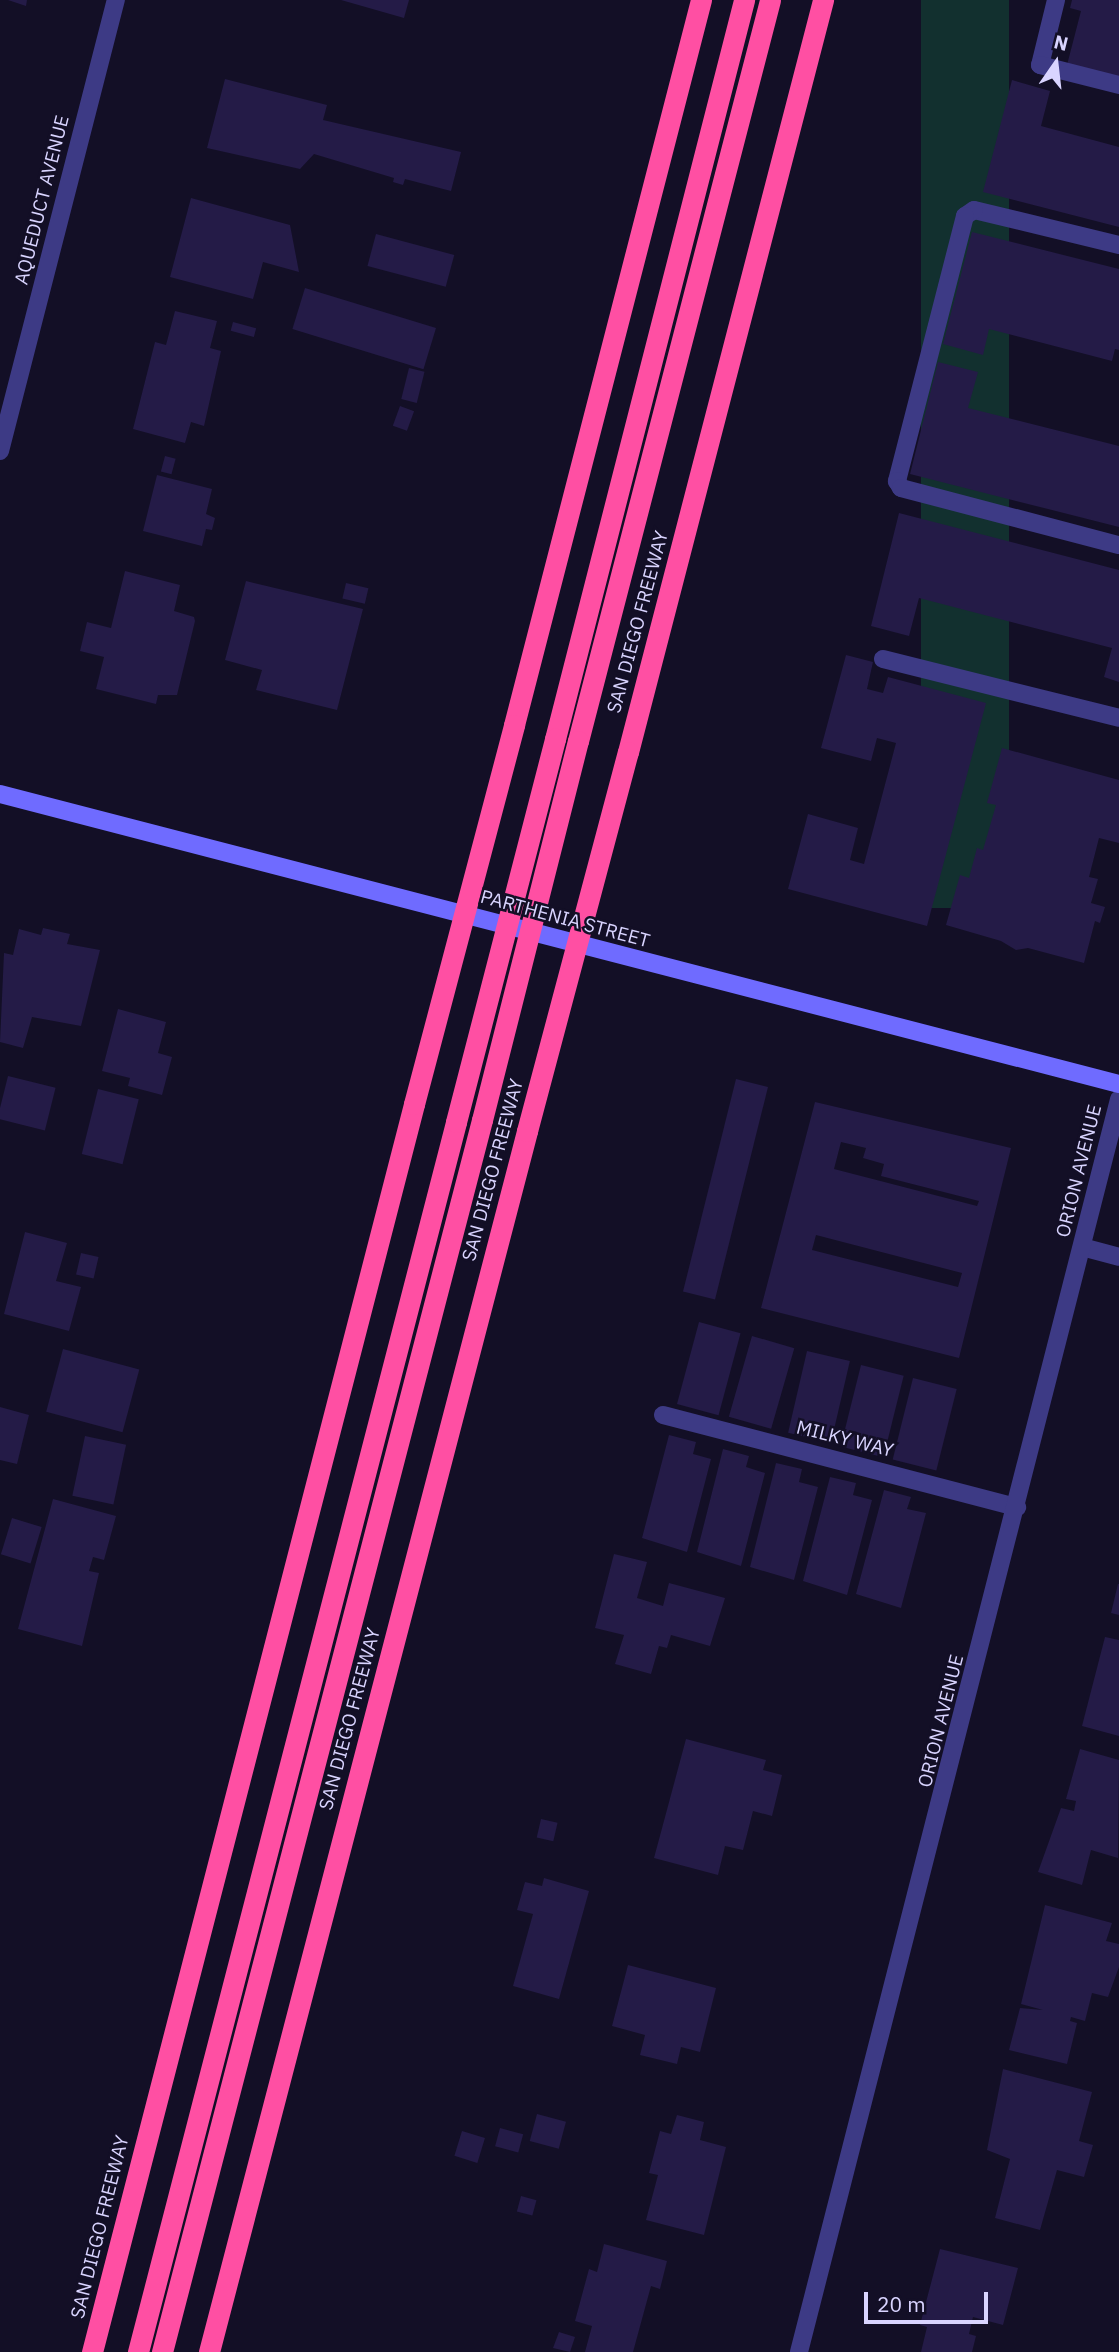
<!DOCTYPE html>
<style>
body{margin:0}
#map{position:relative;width:1119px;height:2352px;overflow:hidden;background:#130f26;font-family:"IBM Plex Sans",sans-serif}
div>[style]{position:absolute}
.green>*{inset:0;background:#12302f;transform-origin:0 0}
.building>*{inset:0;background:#241b47;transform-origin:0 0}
.service>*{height:18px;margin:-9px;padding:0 9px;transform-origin:9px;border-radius:9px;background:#3d3a85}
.minor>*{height:18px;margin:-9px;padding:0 9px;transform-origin:9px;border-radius:9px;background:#3d3a85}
.secondary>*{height:18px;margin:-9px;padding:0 9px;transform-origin:9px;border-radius:9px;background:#6f6bff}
.motorway>*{height:21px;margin:-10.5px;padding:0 10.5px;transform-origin:10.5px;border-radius:10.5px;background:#ff4fa3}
.motorway-bridge>*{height:21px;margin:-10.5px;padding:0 10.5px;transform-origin:10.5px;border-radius:10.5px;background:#ff4fa3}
span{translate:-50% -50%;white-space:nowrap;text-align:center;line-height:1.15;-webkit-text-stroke:5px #130f26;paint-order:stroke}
.street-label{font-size:19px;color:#d9d4ff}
.north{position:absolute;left:1021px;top:28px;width:70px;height:70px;-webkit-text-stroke:5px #130f26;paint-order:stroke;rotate:14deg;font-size:19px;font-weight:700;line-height:28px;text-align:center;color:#d9d4ff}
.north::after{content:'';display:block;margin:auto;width:24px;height:32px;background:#d9d4ff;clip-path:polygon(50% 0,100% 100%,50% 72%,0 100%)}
.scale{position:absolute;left:864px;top:2292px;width:124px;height:32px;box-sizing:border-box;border:4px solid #d9d4ff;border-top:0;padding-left:9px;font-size:21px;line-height:24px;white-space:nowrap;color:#d9d4ff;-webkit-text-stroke:5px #130f26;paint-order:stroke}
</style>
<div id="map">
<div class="green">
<i style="left:921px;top:0;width:88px;height:908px"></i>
</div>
<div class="building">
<i style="clip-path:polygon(8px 0,27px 0,26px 6px)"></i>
<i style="clip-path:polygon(341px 0,409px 0,404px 18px)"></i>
<i style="clip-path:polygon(1072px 0,1119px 0,1119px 79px,1067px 65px,1081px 11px,1070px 8px)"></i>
<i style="clip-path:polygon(225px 79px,327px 105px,323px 120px,461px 152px,451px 191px,405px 179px,403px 185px,393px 182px,394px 178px,314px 154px,300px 169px,207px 148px)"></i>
<i style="clip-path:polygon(1012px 80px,1050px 91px,1041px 126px,1119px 147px,1119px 227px,983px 192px)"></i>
<i style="clip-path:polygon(191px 198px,290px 225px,299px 272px,263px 262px,253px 299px,170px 277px)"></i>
<i style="clip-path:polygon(972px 232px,1119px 269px,1119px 350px,1115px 349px,1112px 361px,989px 329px,983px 355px,943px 344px)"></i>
<i style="left:376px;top:234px;width:81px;height:33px;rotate:15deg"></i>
<i style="left:305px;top:288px;width:137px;height:43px;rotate:17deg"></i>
<i style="clip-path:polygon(175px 311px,217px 321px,210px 348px,221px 351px,204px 426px,191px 422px,185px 443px,133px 429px,155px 342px,166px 345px)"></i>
<i style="left:233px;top:322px;width:24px;height:9px;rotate:15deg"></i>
<i style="clip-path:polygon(938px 362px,978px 372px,968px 408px,1119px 446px,1119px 527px,910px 474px)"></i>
<i style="left:409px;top:368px;width:16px;height:32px;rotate:14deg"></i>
<i style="left:400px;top:406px;width:15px;height:21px;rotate:20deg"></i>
<i style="left:165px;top:456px;width:11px;height:16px;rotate:15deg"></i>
<i style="clip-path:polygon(157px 475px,212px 489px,206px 514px,215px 518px,212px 530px,206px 529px,202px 546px,143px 531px)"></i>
<i style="clip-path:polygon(899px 513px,1119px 570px,1119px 682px,1104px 677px,1112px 648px,919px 598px,909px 636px,871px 626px)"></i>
<i style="clip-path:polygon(125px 571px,180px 585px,174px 611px,194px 617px,195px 621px,177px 695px,158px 695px,156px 704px,96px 689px,104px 657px,80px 651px,87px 622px,111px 628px)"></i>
<i style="clip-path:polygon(246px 581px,363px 609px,337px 710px,256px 690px,262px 670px,225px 660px)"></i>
<i style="left:346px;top:583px;width:23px;height:16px;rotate:13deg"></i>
<i style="clip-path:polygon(846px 655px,873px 662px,867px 689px,883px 693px,888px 677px,986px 703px,927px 926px,788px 889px,808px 814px,858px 828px,850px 860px,864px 864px,896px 743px,877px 738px,871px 761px,821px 748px)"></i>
<i style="clip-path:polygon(1002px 748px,1119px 780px,1119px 843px,1099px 838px,1089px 877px,1098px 879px,1091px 903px,1105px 907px,1100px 923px,1095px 921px,1084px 963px,1028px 948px,1016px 950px,1001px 941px,946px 925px,960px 875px,969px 878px,977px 848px,983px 850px,996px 805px,987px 803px)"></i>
<i style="clip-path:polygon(43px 928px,70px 934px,67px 944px,100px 950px,81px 1026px,32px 1017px,23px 1048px,0 1042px,4px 953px,13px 955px,19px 929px,41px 935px)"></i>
<i style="clip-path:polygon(118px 1009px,166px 1022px,158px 1053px,172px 1057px,162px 1095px,128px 1086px,130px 1078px,102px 1071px)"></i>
<i style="left:8px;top:1076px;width:49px;height:44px;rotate:14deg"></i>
<i style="left:736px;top:1079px;width:33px;height:219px;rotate:14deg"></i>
<i style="left:98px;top:1089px;width:42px;height:67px;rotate:14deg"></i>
<i style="clip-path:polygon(evenodd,815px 1102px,1011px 1148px,959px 1358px,761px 1308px,815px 1102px,841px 1142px,866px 1148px,863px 1158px,884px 1164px,881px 1176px,979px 1201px,977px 1206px,834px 1169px,841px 1142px,815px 1102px,816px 1235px,962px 1273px,958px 1287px,812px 1250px,816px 1235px)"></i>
<i style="clip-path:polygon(25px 1232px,67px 1243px,56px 1281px,81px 1287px,69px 1331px,4px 1314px)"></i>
<i style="left:81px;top:1253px;width:18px;height:22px;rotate:13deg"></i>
<i style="left:699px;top:1322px;width:43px;height:85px;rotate:15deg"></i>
<i style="left:752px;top:1336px;width:44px;height:84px;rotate:16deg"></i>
<i style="left:63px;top:1349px;width:79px;height:65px;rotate:15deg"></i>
<i style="left:807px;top:1351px;width:44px;height:84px;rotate:13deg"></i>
<i style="left:861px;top:1365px;width:44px;height:84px;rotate:14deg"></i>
<i style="left:913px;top:1378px;width:45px;height:84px;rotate:14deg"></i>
<i style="clip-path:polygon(0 1407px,29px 1415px,17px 1464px,0 1460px)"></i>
<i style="clip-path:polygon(669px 1435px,696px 1442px,693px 1454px,711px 1459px,687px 1552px,642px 1538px)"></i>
<i style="left:85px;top:1436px;width:42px;height:61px;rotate:12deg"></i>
<i style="clip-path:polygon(723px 1449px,749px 1456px,746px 1467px,765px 1473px,741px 1566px,697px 1552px)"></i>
<i style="clip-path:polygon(776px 1463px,802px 1469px,799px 1482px,818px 1487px,794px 1580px,750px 1567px)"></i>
<i style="clip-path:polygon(830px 1477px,856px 1483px,853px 1495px,872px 1500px,847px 1595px,803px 1581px)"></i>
<i style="clip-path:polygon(884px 1490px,911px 1497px,907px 1509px,926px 1513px,901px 1608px,856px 1594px)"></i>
<i style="clip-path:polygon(53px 1499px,116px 1516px,104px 1560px,93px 1557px,89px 1571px,99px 1573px,82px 1646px,18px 1629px)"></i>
<i style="left:12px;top:1518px;width:31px;height:38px;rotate:17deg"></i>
<i style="clip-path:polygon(614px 1554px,647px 1562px,637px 1598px,663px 1606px,669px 1583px,725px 1598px,710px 1646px,671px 1635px,667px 1648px,659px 1646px,651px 1674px,615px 1664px,624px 1635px,595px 1628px)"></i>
<i style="clip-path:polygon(1118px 1584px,1119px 1584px,1119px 1615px,1111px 1613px)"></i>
<i style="clip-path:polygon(1105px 1637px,1119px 1640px,1119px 1736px,1082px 1726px)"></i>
<i style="clip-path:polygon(686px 1739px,766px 1760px,763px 1770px,782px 1775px,772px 1816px,753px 1811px,743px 1850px,725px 1846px,718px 1875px,654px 1858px)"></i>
<i style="clip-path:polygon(1080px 1749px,1119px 1760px,1118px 1858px,1091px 1850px,1082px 1885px,1038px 1872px,1061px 1808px,1074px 1811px,1076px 1801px,1066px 1799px)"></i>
<i style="left:541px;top:1819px;width:17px;height:19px;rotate:13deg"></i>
<i style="clip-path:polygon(544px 1878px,589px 1891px,559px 1999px,513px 1986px,533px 1914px,517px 1910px,525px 1882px,542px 1886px)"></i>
<i style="clip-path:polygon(1045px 1905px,1112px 1923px,1106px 1941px,1119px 1944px,1119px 1967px,1108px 1997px,1092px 1993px,1085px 2021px,1071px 2017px,1070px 2021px,1077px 2023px,1067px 2064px,1009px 2050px,1020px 2008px,1043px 2010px,1021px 2004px)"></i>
<i style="clip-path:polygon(628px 1965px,716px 1988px,700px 2052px,681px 2047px,677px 2064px,640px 2055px,645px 2035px,612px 2026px)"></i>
<i style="clip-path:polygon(1003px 2069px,1092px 2092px,1079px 2141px,1093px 2145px,1084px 2177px,1057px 2170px,1040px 2230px,995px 2218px,1010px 2159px,987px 2150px)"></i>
<i style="left:537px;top:2114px;width:30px;height:28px;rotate:15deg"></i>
<i style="clip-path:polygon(677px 2115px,704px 2122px,700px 2140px,726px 2147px,704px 2235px,646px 2220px,658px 2175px,649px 2173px,660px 2131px,671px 2134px)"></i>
<i style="left:500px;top:2128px;width:24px;height:19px;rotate:15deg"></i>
<i style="left:462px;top:2131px;width:24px;height:26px;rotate:17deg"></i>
<i style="left:521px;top:2196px;width:16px;height:16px;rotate:15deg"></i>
<i style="clip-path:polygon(604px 2244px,667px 2261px,660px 2289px,651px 2286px,633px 2352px,585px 2352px,592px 2326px,575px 2321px,589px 2269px,597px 2272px)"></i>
<i style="clip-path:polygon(940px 2249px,1018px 2268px,1003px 2325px,973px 2317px,969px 2334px,976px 2336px,972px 2352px,921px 2352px,927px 2327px,920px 2325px)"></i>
<i style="clip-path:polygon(559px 2332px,575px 2337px,570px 2352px,553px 2348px)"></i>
</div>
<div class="service">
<i style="left:1056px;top:0;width:67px;rotate:103.8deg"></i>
<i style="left:1040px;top:65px;width:81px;rotate:14.2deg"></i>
<i style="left:1119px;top:245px;width:149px;rotate:-166.4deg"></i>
<i style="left:974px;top:210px;width:11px;rotate:146deg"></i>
<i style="left:965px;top:216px;width:274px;rotate:104.4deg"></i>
<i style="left:897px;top:481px;width:8px;rotate:60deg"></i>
<i style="left:901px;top:488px;width:225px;rotate:14.7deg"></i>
<i style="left:883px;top:659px;width:243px;rotate:14deg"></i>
<i style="left:1082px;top:1247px;width:38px;rotate:15deg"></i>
<i style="left:663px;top:1415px;width:366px;rotate:14.6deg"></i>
</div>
<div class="minor">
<i style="left:0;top:451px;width:466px;rotate:-75.6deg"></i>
<i style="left:799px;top:2352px;width:1293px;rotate:-75.67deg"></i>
</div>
<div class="secondary">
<i style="left:0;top:794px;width:1156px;rotate:14.53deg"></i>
</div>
<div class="motorway">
<i style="left:514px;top:725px;width:749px;rotate:-75.54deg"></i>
<i style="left:555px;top:739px;width:763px;rotate:-75.65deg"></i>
<i style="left:578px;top:741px;width:765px;rotate:-75.47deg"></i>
<i style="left:628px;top:752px;width:777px;rotate:-75.46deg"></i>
<i style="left:92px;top:2352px;width:1289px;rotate:-75.53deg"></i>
<i style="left:138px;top:2352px;width:1270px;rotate:-75.5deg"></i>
<i style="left:162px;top:2352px;width:1273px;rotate:-75.44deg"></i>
<i style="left:209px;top:2352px;width:1262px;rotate:-75.4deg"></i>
</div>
<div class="motorway-bridge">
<i style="left:414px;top:1104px;width:392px;rotate:-75.2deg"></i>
<i style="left:482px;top:1120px;width:391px;rotate:-75.8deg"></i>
<i style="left:456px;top:1122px;width:396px;rotate:-75.5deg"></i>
<i style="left:527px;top:1131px;width:392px;rotate:-75.1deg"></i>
</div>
<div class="street-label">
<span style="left:42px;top:200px;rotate:-76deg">AQUEDUCT AVENUE</span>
<span style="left:638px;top:622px;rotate:-75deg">SAN DIEGO FREEWAY</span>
<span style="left:565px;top:919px;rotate:15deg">PARTHENIA STREET</span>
<span style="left:493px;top:1170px;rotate:-75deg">SAN DIEGO FREEWAY</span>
<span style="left:1079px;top:1171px;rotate:-76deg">ORION AVENUE</span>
<span style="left:845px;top:1439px;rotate:14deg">MILKY WAY</span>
<span style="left:350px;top:1719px;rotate:-75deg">SAN DIEGO FREEWAY</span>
<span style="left:941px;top:1721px;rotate:-76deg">ORION AVENUE</span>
<span style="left:100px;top:2227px;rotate:-76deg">SAN DIEGO FREEWAY</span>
</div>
<div class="north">N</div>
<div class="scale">20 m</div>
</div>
